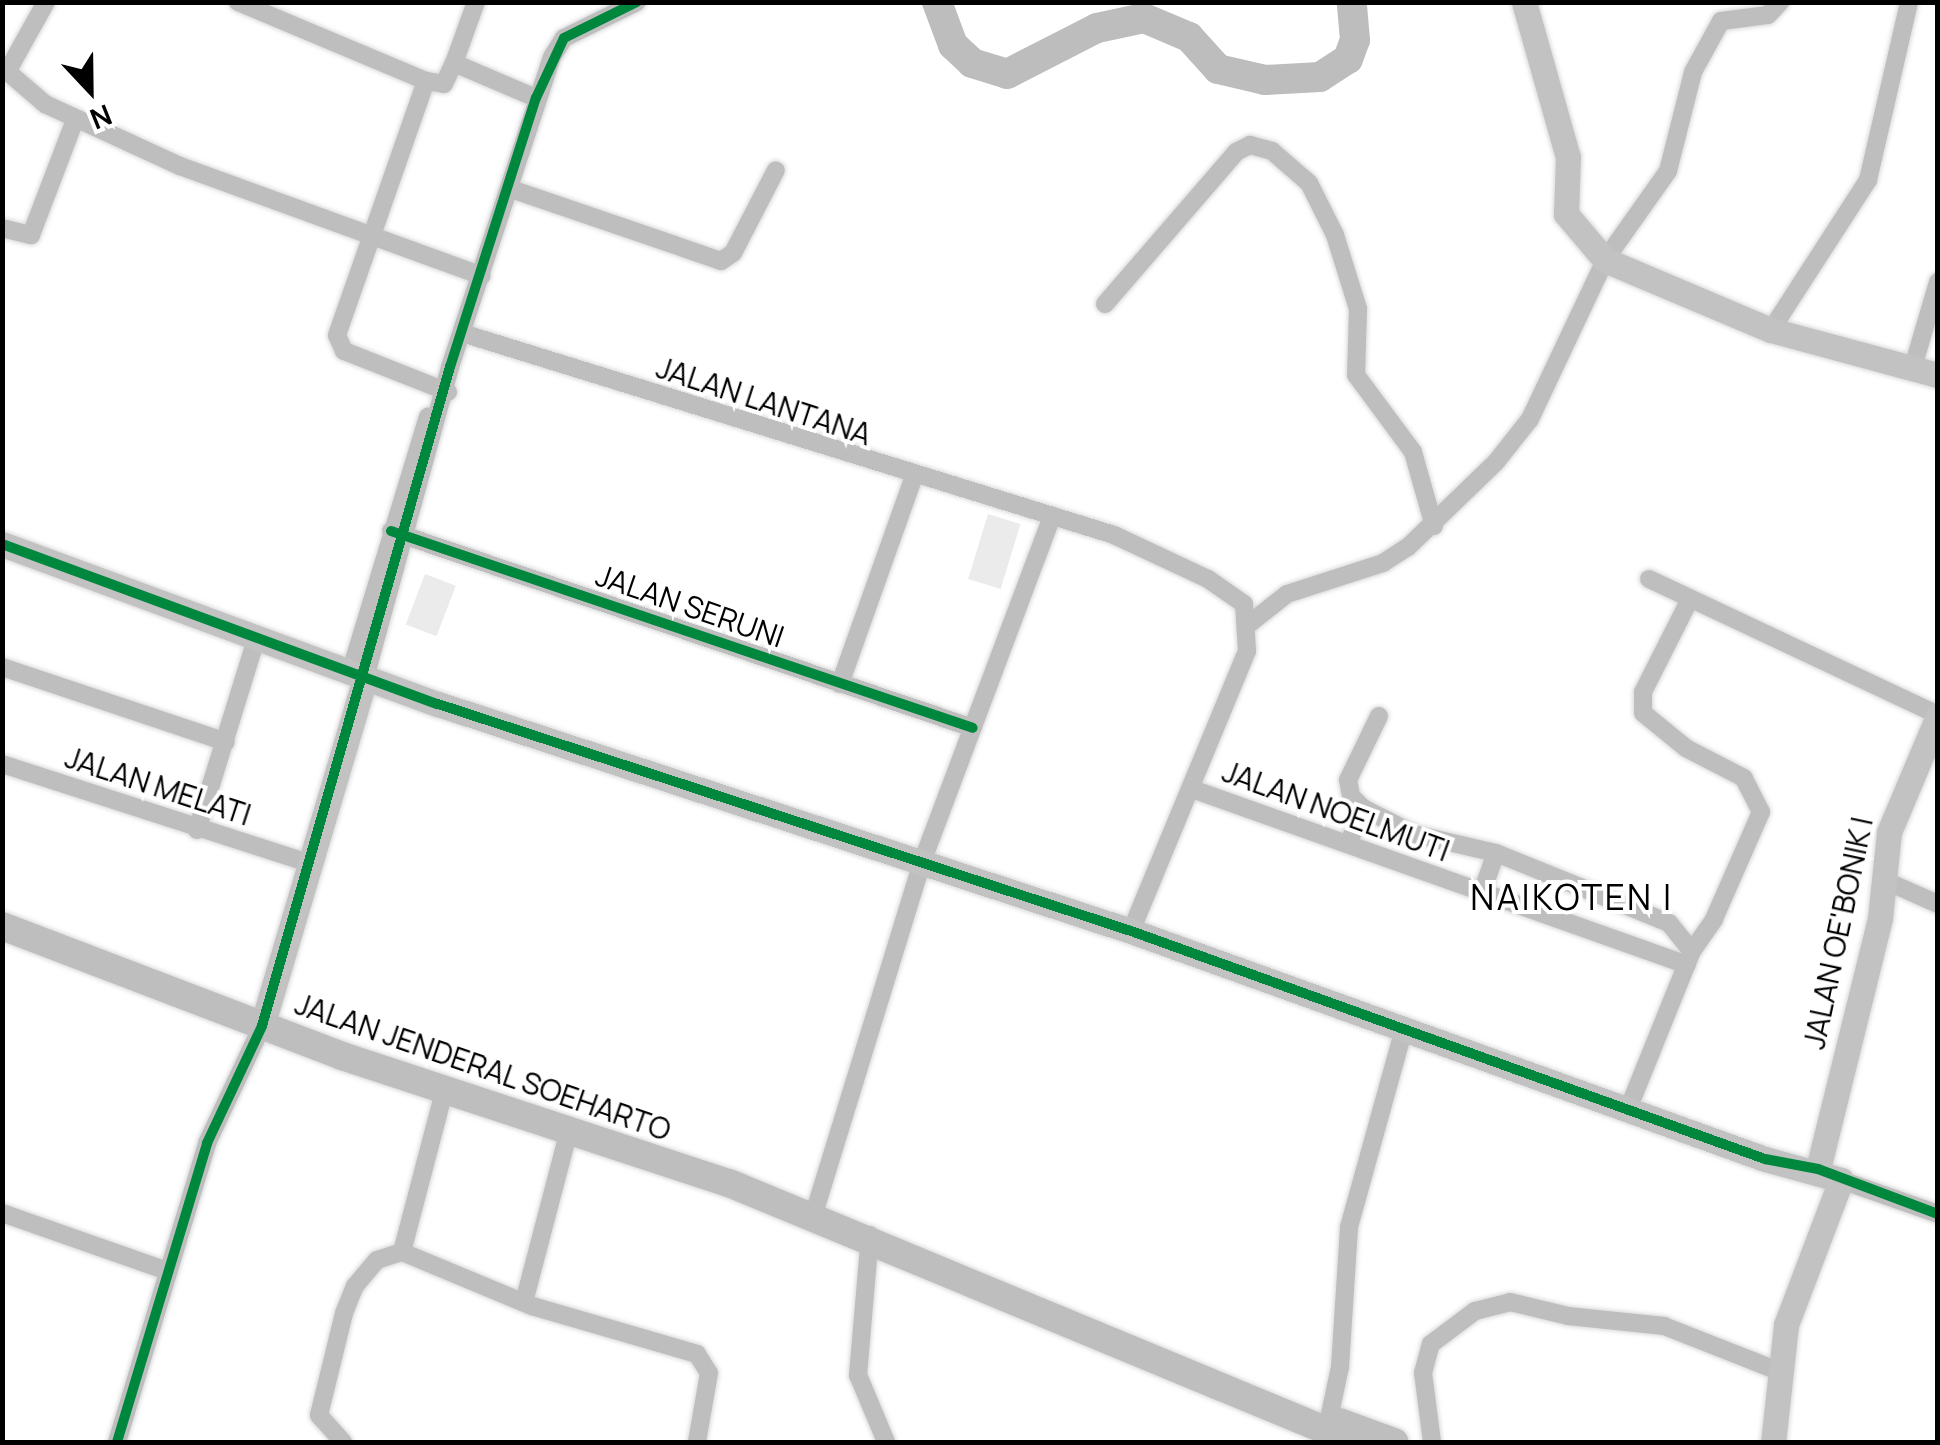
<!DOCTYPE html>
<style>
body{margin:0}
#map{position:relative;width:1940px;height:1445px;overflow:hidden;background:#fff;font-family:Manrope,sans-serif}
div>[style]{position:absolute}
.green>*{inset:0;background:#ebebeb;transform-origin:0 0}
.river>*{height:30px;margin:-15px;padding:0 15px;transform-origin:15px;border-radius:15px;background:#bdbdbd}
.roads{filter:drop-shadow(0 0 2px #dbdbdb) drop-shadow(0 0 2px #dbdbdb)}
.street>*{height:18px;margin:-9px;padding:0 9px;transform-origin:9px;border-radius:9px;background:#bebebe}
.secondary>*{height:25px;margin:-12.5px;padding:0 12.5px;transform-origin:12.5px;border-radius:12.5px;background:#c2c2c2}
.primary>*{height:28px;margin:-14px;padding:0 14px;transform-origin:14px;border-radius:14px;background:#bebebe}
.cycleway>*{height:10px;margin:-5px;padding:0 5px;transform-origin:5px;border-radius:5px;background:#00873e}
span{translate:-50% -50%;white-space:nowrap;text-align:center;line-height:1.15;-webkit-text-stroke:8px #fff;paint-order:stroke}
.street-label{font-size:30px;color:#000}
.quarter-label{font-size:35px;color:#000;letter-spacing:2.5px}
.frame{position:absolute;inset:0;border:5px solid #000;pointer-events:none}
.north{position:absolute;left:40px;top:40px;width:100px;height:100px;-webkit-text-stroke:8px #fff;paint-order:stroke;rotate:158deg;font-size:28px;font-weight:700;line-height:40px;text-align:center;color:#000}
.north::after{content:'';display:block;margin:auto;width:35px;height:45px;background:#000;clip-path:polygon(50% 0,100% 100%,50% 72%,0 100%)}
</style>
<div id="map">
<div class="green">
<i style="left:988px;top:514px;width:34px;height:68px;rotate:17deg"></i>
<i style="left:425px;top:574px;width:33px;height:54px;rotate:21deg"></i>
</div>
<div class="river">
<i style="left:937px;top:2px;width:46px;rotate:69.6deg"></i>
<i style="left:953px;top:45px;width:26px;rotate:43deg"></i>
<i style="left:972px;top:63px;width:37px;rotate:17deg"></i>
<i style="left:1007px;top:74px;width:101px;rotate:-27.1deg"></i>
<i style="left:1097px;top:28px;width:48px;rotate:-12deg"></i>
<i style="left:1144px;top:18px;width:49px;rotate:22.9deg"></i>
<i style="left:1189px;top:37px;width:43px;rotate:47.8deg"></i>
<i style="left:1218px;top:69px;width:48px;rotate:13.2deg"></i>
<i style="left:1265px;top:80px;width:55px;rotate:-3.1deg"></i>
<i style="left:1320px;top:77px;width:33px;rotate:-33deg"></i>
<i style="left:1348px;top:59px;width:20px;rotate:-70deg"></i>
<i style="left:1355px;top:40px;width:38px;rotate:-95deg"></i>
</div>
<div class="roads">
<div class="street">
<i style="left:238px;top:2px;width:204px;rotate:22.8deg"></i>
<i style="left:454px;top:63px;width:65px;rotate:-70.2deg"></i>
<i style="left:2px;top:67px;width:57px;rotate:40.7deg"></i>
<i style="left:45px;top:104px;width:149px;rotate:24.7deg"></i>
<i style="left:180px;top:166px;width:321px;rotate:20deg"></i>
<i style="left:7px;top:72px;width:80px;rotate:-60.9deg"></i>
<i style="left:511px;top:189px;width:222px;rotate:18.9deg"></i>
<i style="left:721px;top:261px;width:14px;rotate:-34deg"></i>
<i style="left:733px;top:253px;width:93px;rotate:-62.6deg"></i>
<i style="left:2px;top:228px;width:30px;rotate:14deg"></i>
<i style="left:31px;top:235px;width:123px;rotate:-69.1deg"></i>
<i style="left:1105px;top:304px;width:201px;rotate:-49.2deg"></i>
<i style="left:1236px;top:152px;width:16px;rotate:-27deg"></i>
<i style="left:1250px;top:145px;width:23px;rotate:15deg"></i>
<i style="left:1272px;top:151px;width:49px;rotate:40.9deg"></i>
<i style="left:1309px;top:183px;width:58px;rotate:63.4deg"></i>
<i style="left:1335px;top:235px;width:77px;rotate:72.7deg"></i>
<i style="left:1358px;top:309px;width:66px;rotate:91.7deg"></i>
<i style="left:1356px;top:375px;width:96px;rotate:53.5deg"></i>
<i style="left:1413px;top:452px;width:77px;rotate:74.2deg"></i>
<i style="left:1771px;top:330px;width:179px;rotate:-57.1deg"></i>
<i style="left:1868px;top:180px;width:183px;rotate:-77deg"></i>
<i style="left:462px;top:333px;width:683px;rotate:17.21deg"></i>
<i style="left:1114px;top:535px;width:104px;rotate:25.1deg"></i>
<i style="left:1208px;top:579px;width:44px;rotate:34.8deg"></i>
<i style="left:1244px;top:604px;width:47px;rotate:86.3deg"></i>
<i style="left:1247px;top:651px;width:303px;rotate:112.5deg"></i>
<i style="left:1913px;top:367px;width:89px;rotate:-73.6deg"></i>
<i style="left:448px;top:392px;width:112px;rotate:-158.5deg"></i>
<i style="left:344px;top:351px;width:17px;rotate:-114deg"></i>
<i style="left:337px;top:335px;width:269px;rotate:-70.7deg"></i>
<i style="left:426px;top:81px;width:18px;rotate:9deg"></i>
<i style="left:444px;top:84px;width:23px;rotate:-65deg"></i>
<i style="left:454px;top:63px;width:89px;rotate:23.1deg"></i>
<i style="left:391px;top:531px;width:614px;rotate:18.7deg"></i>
<i style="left:1649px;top:579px;width:319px;rotate:25.2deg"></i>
<i style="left:1249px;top:624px;width:48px;rotate:-38.3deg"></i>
<i style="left:1287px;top:594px;width:101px;rotate:-17.9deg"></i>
<i style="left:1383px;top:563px;width:30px;rotate:-33deg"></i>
<i style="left:1408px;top:547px;width:122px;rotate:-44deg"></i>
<i style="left:1496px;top:462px;width:55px;rotate:-51.7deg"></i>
<i style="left:1530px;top:419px;width:176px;rotate:-64.7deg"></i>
<i style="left:1605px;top:260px;width:109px;rotate:-54.7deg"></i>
<i style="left:1668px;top:171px;width:102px;rotate:-75.8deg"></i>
<i style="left:1693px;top:72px;width:58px;rotate:-61.2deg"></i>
<i style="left:1721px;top:21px;width:47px;rotate:-7.3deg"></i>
<i style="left:1768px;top:15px;width:18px;rotate:-47deg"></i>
<i style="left:2px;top:667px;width:236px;rotate:18.5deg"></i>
<i style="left:350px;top:673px;width:268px;rotate:-73.1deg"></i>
<i style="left:365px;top:678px;width:322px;rotate:-74.7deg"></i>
<i style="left:450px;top:367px;width:326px;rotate:-71.8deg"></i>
<i style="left:552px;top:57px;width:22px;rotate:-58deg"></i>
<i style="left:564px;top:38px;width:81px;rotate:-26.3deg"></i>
<i style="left:840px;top:684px;width:221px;rotate:-70.4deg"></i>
<i style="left:1379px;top:716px;width:71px;rotate:115.8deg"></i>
<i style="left:1348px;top:780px;width:16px;rotate:79deg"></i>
<i style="left:1351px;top:796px;width:17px;rotate:45deg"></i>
<i style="left:1363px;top:808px;width:57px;rotate:27deg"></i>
<i style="left:1414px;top:834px;width:84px;rotate:13deg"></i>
<i style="left:1496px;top:853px;width:187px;rotate:22deg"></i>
<i style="left:1669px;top:923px;width:36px;rotate:51deg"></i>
<i style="left:2px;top:764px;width:310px;rotate:17.9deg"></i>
<i style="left:1192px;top:789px;width:525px;rotate:19.57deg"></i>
<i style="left:197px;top:830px;width:203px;rotate:-72.8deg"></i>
<i style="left:1348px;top:844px;width:39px;rotate:-67deg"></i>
<i style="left:1886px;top:881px;width:57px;rotate:23.9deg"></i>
<i style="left:1482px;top:892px;width:41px;rotate:-70.3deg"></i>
<i style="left:445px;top:1088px;width:170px;rotate:104.7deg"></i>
<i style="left:402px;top:1252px;width:141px;rotate:22.6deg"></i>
<i style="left:532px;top:1306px;width:172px;rotate:16.2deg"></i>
<i style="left:697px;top:1354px;width:22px;rotate:58deg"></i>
<i style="left:709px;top:1373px;width:70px;rotate:99.9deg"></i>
<i style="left:1629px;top:1107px;width:168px;rotate:-68deg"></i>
<i style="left:1692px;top:951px;width:39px;rotate:-55deg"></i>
<i style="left:1714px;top:919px;width:117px;rotate:-66.3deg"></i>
<i style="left:1761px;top:812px;width:38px;rotate:-117deg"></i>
<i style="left:1744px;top:778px;width:65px;rotate:-152.7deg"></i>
<i style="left:1686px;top:748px;width:55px;rotate:-140.9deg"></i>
<i style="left:1643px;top:713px;width:21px;rotate:-90deg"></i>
<i style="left:1643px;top:692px;width:102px;rotate:-63.2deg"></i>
<i style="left:1841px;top:1180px;width:103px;rotate:19.3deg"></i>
<i style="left:816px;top:1207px;width:358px;rotate:-72.9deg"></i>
<i style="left:921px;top:865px;width:373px;rotate:-69.4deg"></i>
<i style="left:2px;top:1213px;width:176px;rotate:19.3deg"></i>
<i style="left:870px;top:1235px;width:141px;rotate:94.9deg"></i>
<i style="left:858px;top:1375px;width:73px;rotate:67.3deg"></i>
<i style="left:524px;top:1302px;width:178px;rotate:-75.3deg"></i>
<i style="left:1327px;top:1428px;width:62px;rotate:-78deg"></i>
<i style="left:1340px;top:1367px;width:140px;rotate:-86.3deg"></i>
<i style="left:1349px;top:1227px;width:205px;rotate:-74.5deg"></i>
<i style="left:117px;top:1442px;width:312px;rotate:-73.2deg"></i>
<i style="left:207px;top:1143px;width:129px;rotate:-64.8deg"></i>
<i style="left:343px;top:1442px;width:36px;rotate:-132deg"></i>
<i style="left:319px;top:1415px;width:105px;rotate:-76.2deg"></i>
<i style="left:344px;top:1313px;width:29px;rotate:-68deg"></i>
<i style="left:355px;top:1286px;width:34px;rotate:-50deg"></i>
<i style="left:377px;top:1260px;width:26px;rotate:-18deg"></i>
<i style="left:1432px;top:1442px;width:70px;rotate:-97.4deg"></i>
<i style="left:1423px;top:1373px;width:30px;rotate:-75deg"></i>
<i style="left:1431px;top:1344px;width:55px;rotate:-36.9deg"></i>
<i style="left:1475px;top:1311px;width:36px;rotate:-14deg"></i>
<i style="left:1510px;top:1302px;width:60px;rotate:13.6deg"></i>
<i style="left:1568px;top:1316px;width:97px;rotate:5.9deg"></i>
<i style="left:1664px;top:1326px;width:126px;rotate:21.5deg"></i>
</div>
<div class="secondary">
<i style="left:1524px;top:2px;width:161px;rotate:74.2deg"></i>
<i style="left:1568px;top:157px;width:57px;rotate:92deg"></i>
<i style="left:1566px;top:214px;width:60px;rotate:49.7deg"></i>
<i style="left:1605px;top:260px;width:180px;rotate:22.9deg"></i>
<i style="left:1771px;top:330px;width:173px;rotate:15.1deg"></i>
<i style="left:2px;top:544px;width:464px;rotate:20.2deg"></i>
<i style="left:438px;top:704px;width:729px;rotate:18.14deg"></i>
<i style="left:1131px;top:931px;width:674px;rotate:19.78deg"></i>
<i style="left:1765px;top:1159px;width:79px;rotate:15.4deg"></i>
<i style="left:1841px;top:1180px;width:155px;rotate:110.8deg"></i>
<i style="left:1786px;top:1325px;width:118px;rotate:96.3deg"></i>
<i style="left:262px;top:1026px;width:363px;rotate:-73.5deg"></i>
<i style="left:1818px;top:1169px;width:259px;rotate:-76.1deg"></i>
<i style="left:1880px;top:918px;width:86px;rotate:-84deg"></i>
<i style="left:1889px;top:832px;width:126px;rotate:-67.1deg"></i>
</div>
<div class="primary">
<i style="left:2px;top:926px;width:364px;rotate:20.9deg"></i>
<i style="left:342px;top:1056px;width:407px;rotate:18.2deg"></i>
<i style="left:729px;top:1183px;width:677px;rotate:22.51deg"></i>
<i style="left:1339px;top:1422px;width:59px;rotate:20deg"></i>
</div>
</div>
<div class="cycleway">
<i style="left:391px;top:531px;width:614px;rotate:18.7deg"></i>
<i style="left:2px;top:544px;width:464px;rotate:20.2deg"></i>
<i style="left:438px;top:704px;width:729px;rotate:18.14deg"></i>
<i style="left:1131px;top:931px;width:674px;rotate:19.78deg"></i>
<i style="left:1765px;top:1159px;width:54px;rotate:10.7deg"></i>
<i style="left:1818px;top:1169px;width:128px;rotate:20.6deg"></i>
<i style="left:117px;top:1442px;width:312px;rotate:-73.2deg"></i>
<i style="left:207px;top:1143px;width:129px;rotate:-64.8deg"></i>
<i style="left:262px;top:1026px;width:685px;rotate:-74.08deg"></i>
<i style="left:450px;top:367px;width:282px;rotate:-72.3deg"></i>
<i style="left:536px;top:98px;width:66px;rotate:-65deg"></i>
<i style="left:564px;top:38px;width:81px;rotate:-26.3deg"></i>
</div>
<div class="street-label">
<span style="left:764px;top:401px;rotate:18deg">JALAN LANTANA</span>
<span style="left:690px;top:606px;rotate:19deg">JALAN SERUNI</span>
<span style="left:158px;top:786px;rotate:18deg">JALAN MELATI</span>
<span style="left:1336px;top:811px;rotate:20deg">JALAN NOELMUTI</span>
<span style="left:1838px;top:933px;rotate:-78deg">JALAN OE'BONIK I</span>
<span style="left:483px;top:1067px;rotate:19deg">JALAN JENDERAL SOEHARTO</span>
</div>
<div class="quarter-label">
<span style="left:1572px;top:897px">NAIKOTEN I</span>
</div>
<div class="frame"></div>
<div class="north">N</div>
</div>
